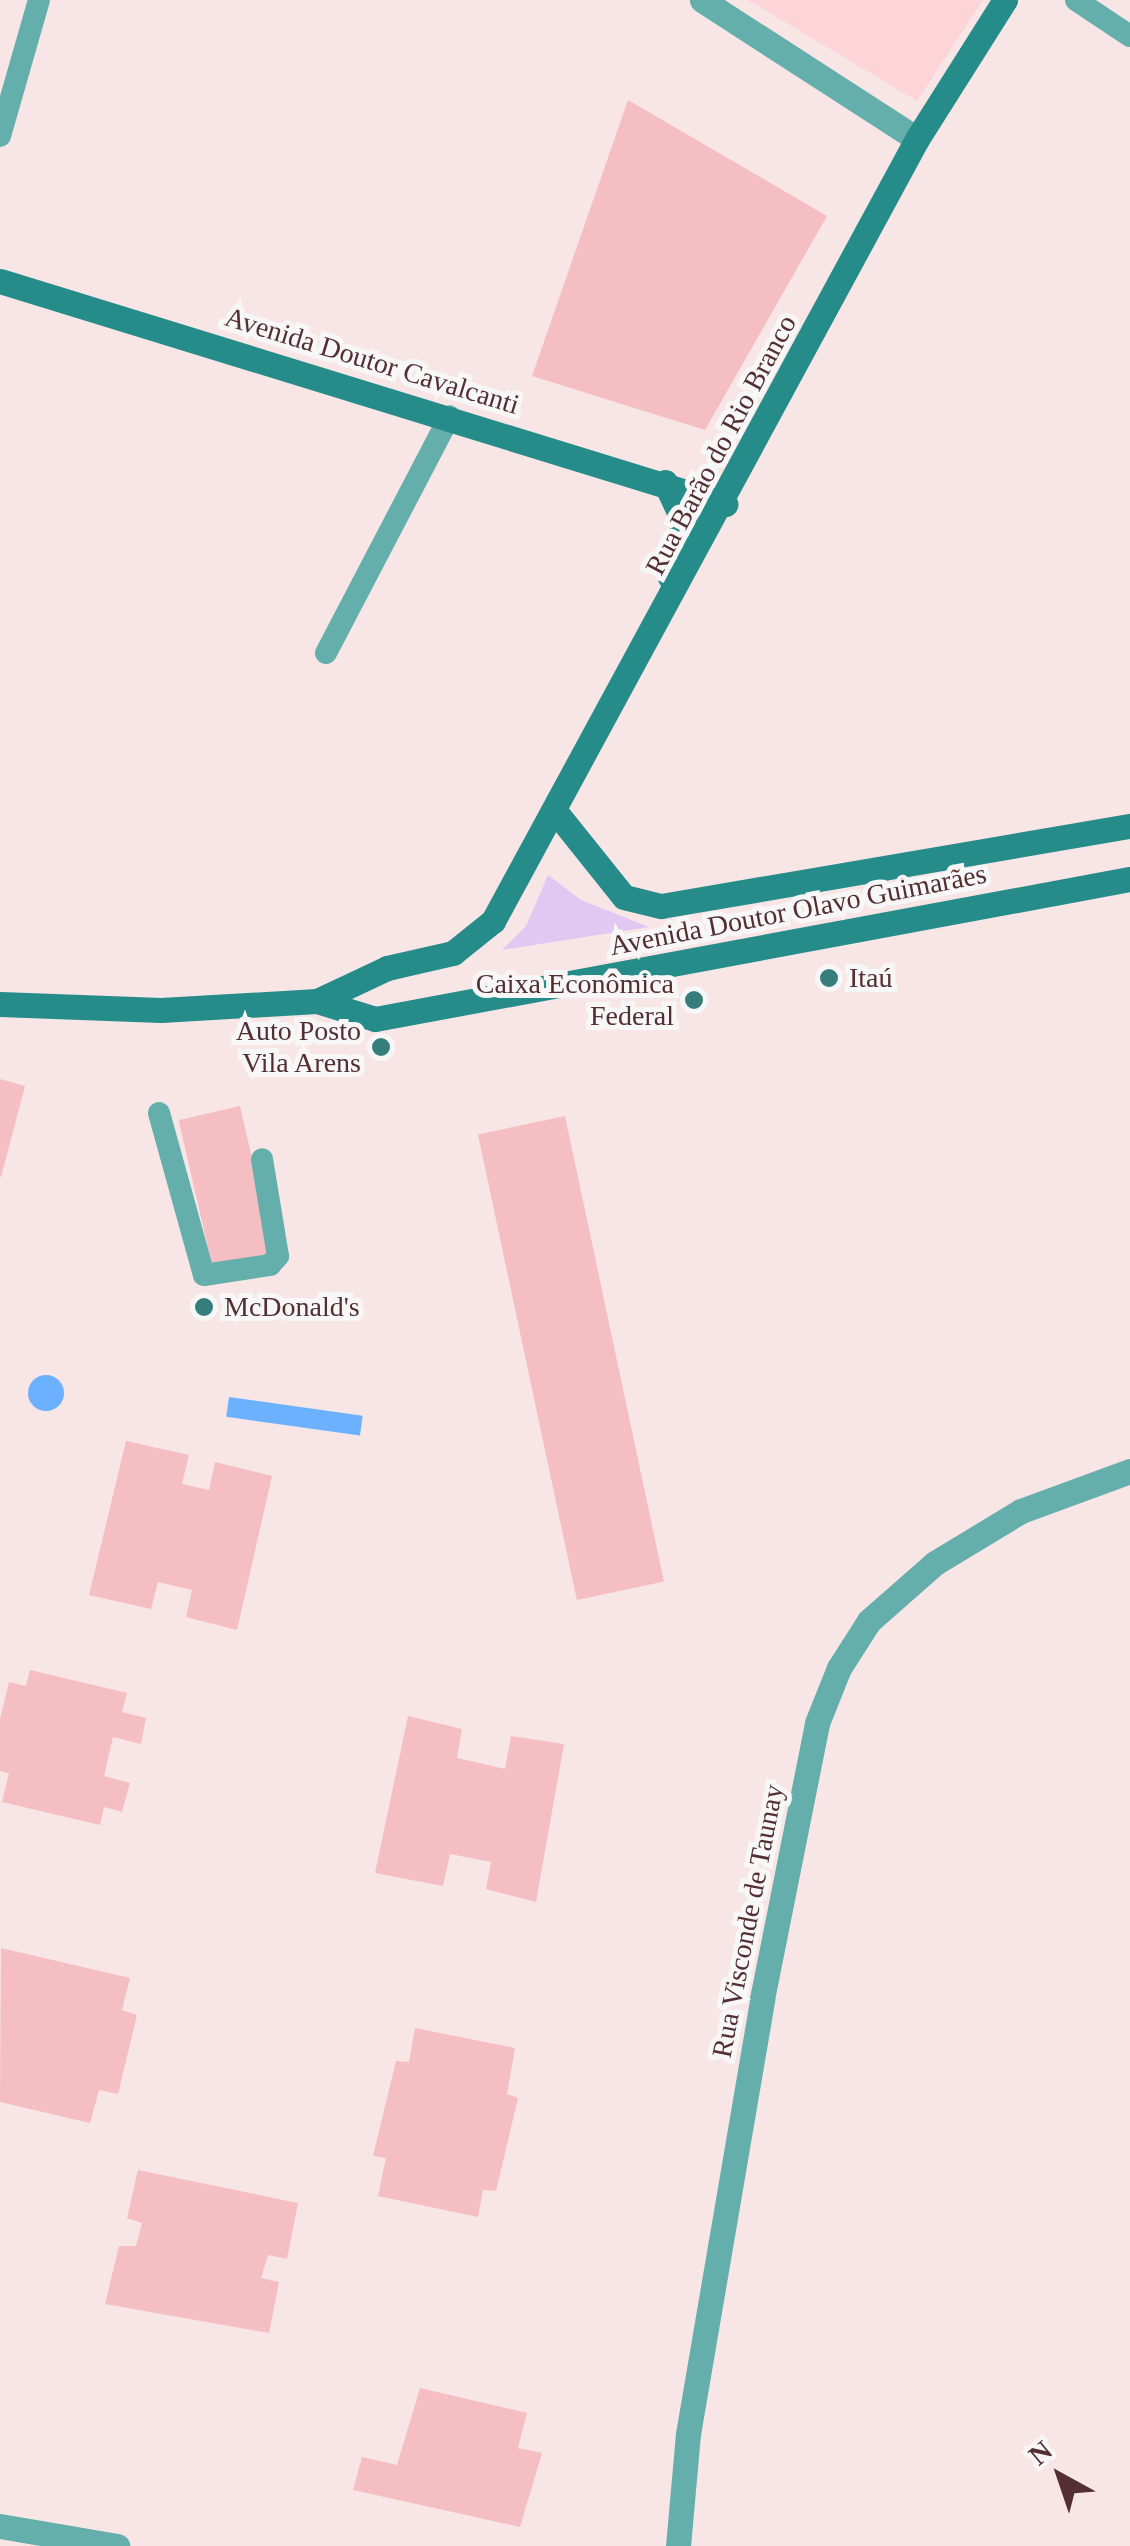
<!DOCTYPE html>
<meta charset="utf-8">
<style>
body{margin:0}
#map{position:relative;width:1130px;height:2546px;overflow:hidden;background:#f8e5e6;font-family:Georgia,serif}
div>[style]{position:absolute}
.built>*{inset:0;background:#fdd4d7}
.green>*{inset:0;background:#e1c7f1}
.water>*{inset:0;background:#6bb1fd;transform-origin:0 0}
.round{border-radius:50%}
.building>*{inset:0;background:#f4bec3;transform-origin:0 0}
.service>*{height:22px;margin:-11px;padding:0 11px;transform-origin:11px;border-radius:11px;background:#64aeab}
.minor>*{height:25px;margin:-12.5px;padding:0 12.5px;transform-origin:12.5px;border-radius:12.5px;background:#64aeab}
.tertiary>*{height:25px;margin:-12.5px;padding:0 12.5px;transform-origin:12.5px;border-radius:12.5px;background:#64aeab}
.secondary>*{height:25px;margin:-12.5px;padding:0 12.5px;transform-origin:12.5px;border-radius:12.5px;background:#258c89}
.dots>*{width:28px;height:28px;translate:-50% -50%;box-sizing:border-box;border:5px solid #f7f7f7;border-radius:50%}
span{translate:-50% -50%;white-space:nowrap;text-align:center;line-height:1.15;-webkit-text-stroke:10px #f7f7f7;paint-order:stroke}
.street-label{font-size:28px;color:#532f33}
.poi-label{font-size:28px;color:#532f33}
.left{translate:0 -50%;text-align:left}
.right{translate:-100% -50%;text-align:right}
.north{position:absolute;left:1010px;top:2426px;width:100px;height:100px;-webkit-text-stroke:8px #f7f7f7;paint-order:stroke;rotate:320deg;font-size:28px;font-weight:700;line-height:40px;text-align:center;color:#532f33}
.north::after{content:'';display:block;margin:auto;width:35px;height:45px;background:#532f33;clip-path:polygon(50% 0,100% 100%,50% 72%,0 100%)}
</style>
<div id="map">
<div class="built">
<i style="clip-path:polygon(748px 0,983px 0,917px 101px)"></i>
</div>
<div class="green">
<i style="clip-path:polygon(548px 875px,581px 900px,649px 927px,502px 950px,526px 926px)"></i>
</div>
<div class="water">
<i class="round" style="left:28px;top:1375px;width:36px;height:36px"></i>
<i style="left:229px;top:1397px;width:135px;height:20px;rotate:8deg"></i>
</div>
<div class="building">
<i style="clip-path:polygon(628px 100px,827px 216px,705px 430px,532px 376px)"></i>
<i style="clip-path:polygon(0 1079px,25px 1086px,1px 1177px,0 1177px)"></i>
<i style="left:240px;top:1106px;width:150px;height:63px;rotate:77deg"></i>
<i style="left:565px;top:1116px;width:476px;height:89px;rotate:78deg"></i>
<i style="clip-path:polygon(126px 1441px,189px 1455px,182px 1484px,209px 1490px,215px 1462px,272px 1476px,237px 1630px,186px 1617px,192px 1590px,158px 1582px,151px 1609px,89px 1595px)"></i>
<i style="clip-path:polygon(30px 1670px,127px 1693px,122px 1712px,146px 1718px,141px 1744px,113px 1737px,104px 1776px,130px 1783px,122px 1812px,104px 1807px,100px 1825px,2px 1802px,9px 1773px,0 1771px,0 1719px,9px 1682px,26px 1686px)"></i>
<i style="clip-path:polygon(408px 1716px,462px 1729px,457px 1758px,505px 1769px,511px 1736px,564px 1744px,536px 1902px,486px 1889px,491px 1862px,450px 1854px,443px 1886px,375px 1873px)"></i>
<i style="clip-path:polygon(1px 1948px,130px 1978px,122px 2010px,137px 2015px,118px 2094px,99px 2090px,90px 2123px,0 2102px)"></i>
<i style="clip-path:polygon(415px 2028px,515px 2048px,507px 2094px,518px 2098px,496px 2191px,483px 2190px,478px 2217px,378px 2196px,386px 2158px,373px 2156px,396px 2061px,409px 2062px)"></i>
<i style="clip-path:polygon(138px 2170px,298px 2203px,287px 2259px,268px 2255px,261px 2278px,279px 2282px,269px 2333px,105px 2304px,119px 2246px,136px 2246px,142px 2223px,127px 2218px)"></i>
<i style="clip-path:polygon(420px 2388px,527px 2413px,518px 2448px,542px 2453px,520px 2527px,353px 2490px,362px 2457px,397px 2465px)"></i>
</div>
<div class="service">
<i style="left:1076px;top:0;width:65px;rotate:33.7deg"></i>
<i style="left:0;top:136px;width:141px;rotate:-74deg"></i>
<i style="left:326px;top:653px;width:267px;rotate:-62.4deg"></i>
<i style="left:159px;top:1113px;width:168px;rotate:74.5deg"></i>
<i style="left:204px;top:1275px;width:67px;rotate:-8.6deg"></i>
<i style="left:270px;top:1265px;width:12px;rotate:-48deg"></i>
<i style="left:278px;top:1256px;width:98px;rotate:-99.4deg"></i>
</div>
<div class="minor">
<i style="left:702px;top:0;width:256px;rotate:32.9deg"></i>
</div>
<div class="tertiary">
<i style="left:0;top:2526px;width:119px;rotate:9.7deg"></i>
<i style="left:678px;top:2546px;width:112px;rotate:-84.9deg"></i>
<i style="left:688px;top:2434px;width:441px;rotate:-80.3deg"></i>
<i style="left:762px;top:1999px;width:281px;rotate:-78.7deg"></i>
<i style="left:817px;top:1723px;width:59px;rotate:-68.2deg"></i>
<i style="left:839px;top:1668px;width:56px;rotate:-57.4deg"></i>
<i style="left:869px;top:1621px;width:88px;rotate:-41.3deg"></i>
<i style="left:935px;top:1563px;width:100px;rotate:-31.2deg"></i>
<i style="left:1021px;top:1511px;width:116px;rotate:-20.2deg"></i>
</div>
<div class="secondary">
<i style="left:0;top:281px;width:759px;rotate:17.1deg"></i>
<i style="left:665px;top:482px;width:45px;rotate:65.1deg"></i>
<i style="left:684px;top:523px;width:56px;rotate:104.5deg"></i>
<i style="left:555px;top:811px;width:110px;rotate:51.3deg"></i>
<i style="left:624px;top:897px;width:38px;rotate:14deg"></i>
<i style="left:661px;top:906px;width:476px;rotate:-9.7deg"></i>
<i style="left:317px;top:1001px;width:61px;rotate:17.2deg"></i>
<i style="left:375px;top:1019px;width:768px;rotate:-10.51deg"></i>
<i style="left:0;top:1004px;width:161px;rotate:2.1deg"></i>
<i style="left:161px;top:1010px;width:156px;rotate:-3.3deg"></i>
<i style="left:317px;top:1001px;width:77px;rotate:-25.2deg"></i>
<i style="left:387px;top:968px;width:68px;rotate:-12.8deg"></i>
<i style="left:453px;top:953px;width:51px;rotate:-38.7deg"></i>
<i style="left:493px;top:921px;width:890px;rotate:-61.53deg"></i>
<i style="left:917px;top:139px;width:165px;rotate:-57.7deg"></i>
</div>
<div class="dots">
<i style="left:829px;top:978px;background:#357e7b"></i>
<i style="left:694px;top:1000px;background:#357e7b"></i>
<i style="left:381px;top:1047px;background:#357e7b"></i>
<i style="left:204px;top:1307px;background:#357e7b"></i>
</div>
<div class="street-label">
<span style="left:372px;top:361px;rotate:17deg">Avenida Doutor Cavalcanti</span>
<span style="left:721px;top:445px;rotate:-62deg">Rua Barão do Rio Branco</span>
<span style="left:798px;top:910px;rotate:-11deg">Avenida Doutor Olavo Guimarães</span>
<span style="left:748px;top:1921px;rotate:-79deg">Rua Visconde de Taunay</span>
</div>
<div class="poi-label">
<span class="left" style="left:849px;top:978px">Itaú</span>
<span class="right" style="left:674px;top:1000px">Caixa Econômica<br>Federal</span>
<span class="right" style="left:361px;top:1047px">Auto Posto<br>Vila Arens</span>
<span class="left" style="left:224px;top:1307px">McDonald's</span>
</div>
<div class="north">N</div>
</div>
